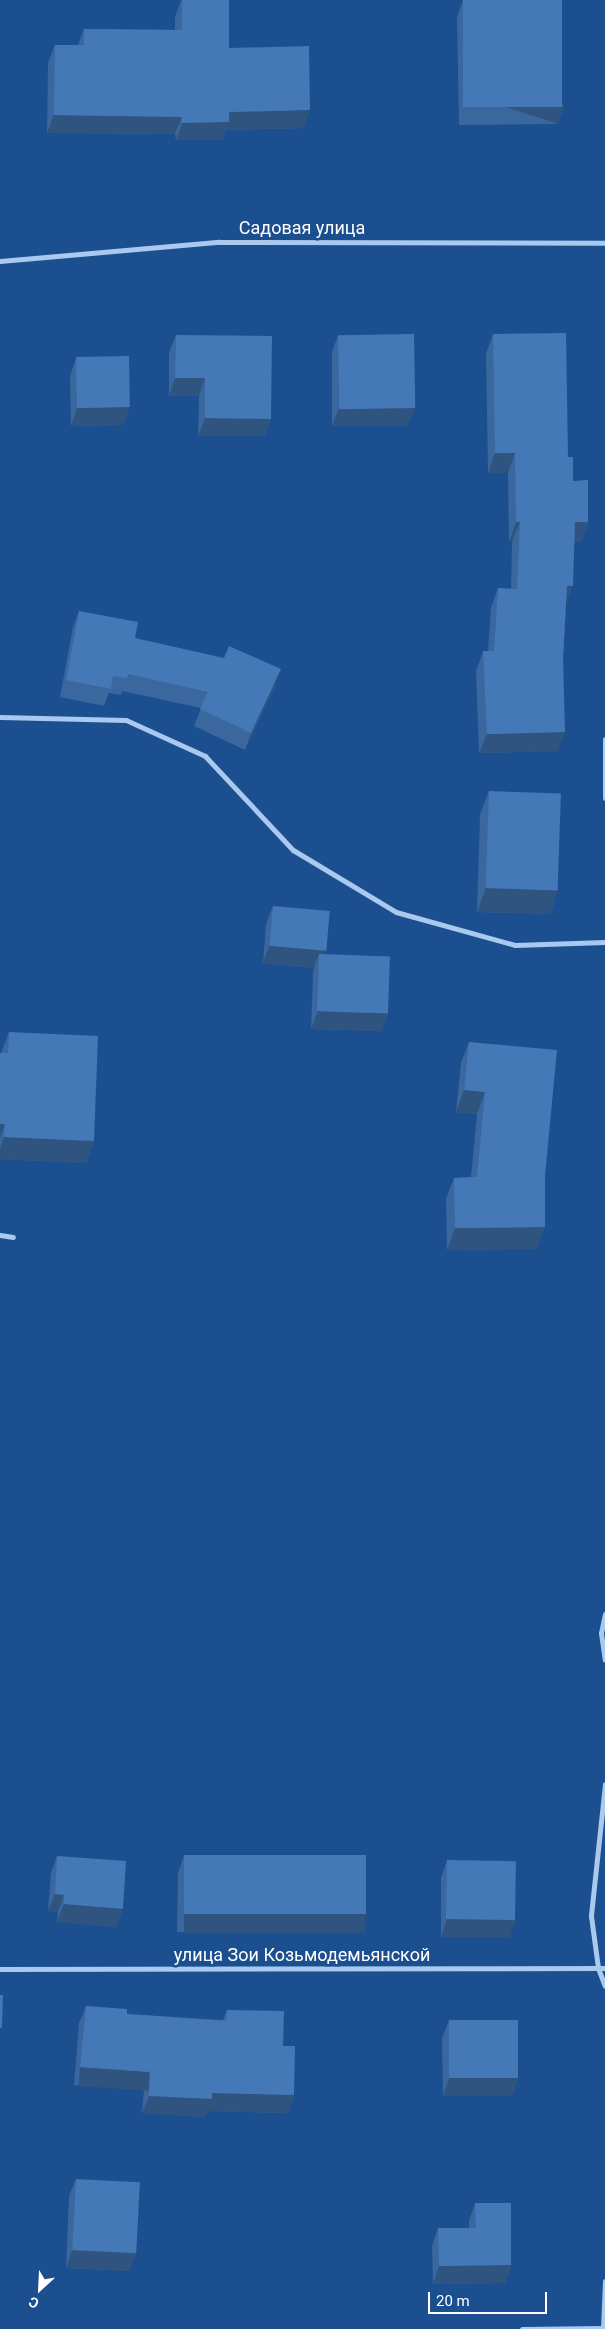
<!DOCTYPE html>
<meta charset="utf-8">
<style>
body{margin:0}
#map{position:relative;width:605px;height:2329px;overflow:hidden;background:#1b4f8f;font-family:Roboto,sans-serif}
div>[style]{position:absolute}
.street>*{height:5px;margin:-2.5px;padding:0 2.5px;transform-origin:2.5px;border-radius:2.5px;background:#a9c9ee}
.wall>*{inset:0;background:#3a679d}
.shaded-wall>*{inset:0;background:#305480;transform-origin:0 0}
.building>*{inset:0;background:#4478b7;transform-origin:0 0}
span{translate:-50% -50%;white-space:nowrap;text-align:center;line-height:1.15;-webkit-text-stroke:5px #1b4f8f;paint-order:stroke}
.street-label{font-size:18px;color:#fff}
.north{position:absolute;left:15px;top:2264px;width:50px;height:50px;-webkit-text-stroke:4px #1b4f8f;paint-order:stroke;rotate:205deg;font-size:14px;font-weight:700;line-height:20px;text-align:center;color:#fff}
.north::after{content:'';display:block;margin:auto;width:18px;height:22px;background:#fff;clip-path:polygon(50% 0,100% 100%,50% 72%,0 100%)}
.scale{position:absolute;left:428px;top:2292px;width:119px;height:22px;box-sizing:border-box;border:2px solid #fff;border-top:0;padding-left:6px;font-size:15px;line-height:18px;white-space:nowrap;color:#fff;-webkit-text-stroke:4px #1b4f8f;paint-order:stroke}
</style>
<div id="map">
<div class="street">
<i style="left:0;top:261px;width:220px;rotate:-5deg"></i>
<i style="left:219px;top:242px;width:386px;rotate:0.1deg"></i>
<i style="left:0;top:717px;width:126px;rotate:1.4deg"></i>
<i style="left:126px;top:720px;width:87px;rotate:24.5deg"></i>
<i style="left:205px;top:756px;width:129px;rotate:46.9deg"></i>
<i style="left:293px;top:850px;width:120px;rotate:31deg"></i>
<i style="left:396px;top:912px;width:123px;rotate:15.5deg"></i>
<i style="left:515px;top:945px;width:90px;rotate:-1.9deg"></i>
<i style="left:605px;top:739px;width:59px;rotate:90deg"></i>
<i style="left:0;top:1235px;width:13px;rotate:9deg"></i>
<i style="left:605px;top:1614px;width:19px;rotate:102deg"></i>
<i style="left:601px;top:1633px;width:27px;rotate:82deg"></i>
<i style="left:605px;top:1784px;width:133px;rotate:96.1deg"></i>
<i style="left:591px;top:1916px;width:52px;rotate:82.3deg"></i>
<i style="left:598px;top:1968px;width:19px;rotate:69deg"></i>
<i style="left:0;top:1969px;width:605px;rotate:-0.09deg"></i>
<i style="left:522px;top:2329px;width:81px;rotate:-0.7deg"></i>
<i style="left:603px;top:2329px;width:48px;rotate:-87.6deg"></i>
</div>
<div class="wall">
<i style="clip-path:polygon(181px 0,229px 48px,304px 128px,226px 130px,223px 140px,176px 140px,175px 134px,47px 133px,48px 63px,55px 45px,78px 45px,84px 29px,175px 30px,175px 17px)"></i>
<i style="clip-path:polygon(463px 0,564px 106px,558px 124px,459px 125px,457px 17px)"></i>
<i style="clip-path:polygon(493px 334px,568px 457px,573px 481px,588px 522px,581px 541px,574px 542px,566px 605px,558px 751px,479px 753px,476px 671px,483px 651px,488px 651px,491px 608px,498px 588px,511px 589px,512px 542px,509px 542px,508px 473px,488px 473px,486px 354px)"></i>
<i style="clip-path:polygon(176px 335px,265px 436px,198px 436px,199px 396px,169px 396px,169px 352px)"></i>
<i style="clip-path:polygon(338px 335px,408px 426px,332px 426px,332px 352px)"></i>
<i style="clip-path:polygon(76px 358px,123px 425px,71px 426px,70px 376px)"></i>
<i style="clip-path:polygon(79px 611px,135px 638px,275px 686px,245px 750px,194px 726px,201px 708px,122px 691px,121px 695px,109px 693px,104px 706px,60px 697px,73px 627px)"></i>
<i style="clip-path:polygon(489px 791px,558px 890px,550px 914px,477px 912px,480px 814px)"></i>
<i style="clip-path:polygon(273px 906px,326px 950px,325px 954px,382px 1031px,311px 1029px,313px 972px,314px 968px,263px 963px,266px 924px)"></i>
<i style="clip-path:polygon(9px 1032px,94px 1141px,86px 1163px,0 1159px,0 1053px,1px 1053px)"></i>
<i style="clip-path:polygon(469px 1042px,537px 1249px,447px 1250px,446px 1199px,454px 1178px,471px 1177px,477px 1114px,456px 1112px,461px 1063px)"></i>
<i style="clip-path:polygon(184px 1855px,358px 1931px,177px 1932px,178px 1873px)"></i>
<i style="clip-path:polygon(57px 1856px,117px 1927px,57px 1922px,58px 1912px,48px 1911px,51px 1873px)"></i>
<i style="clip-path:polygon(447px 1860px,510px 1937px,441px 1937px,441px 1878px)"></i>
<i style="clip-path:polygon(86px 2006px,127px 2014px,223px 2020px,227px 2010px,283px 2046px,294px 2095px,288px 2113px,207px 2111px,205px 2117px,142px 2113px,144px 2090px,74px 2085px,79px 2023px)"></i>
<i style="clip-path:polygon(449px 2020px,518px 2078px,512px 2096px,443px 2096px,442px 2038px)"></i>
<i style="clip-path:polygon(76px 2179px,130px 2271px,66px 2268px,69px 2196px)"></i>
<i style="clip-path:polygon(475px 2203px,511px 2265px,505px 2283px,433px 2284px,432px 2246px,438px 2228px,469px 2228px,469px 2221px)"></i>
</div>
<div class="shaded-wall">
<i style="left:564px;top:106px;width:19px;height:99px;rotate:108deg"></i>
<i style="clip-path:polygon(310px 110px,304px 128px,226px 130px,223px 140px,176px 140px,182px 123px,229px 112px)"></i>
<i style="clip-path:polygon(54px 115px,182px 117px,175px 134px,47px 133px)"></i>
<i style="clip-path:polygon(175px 378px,205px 378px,199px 396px,169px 396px)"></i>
<i style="clip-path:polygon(130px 407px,123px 425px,71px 426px,77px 408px)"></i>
<i style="clip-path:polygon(339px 408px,415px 408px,408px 426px,332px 426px)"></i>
<i style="clip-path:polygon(205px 418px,271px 419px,265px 436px,198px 436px)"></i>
<i style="clip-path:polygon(495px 453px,515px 453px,508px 473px,488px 473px)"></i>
<i style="clip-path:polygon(516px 522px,520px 522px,512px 542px,509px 542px)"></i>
<i style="clip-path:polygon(575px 522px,588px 522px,581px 541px,568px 542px)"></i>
<i style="clip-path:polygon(567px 586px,573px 586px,566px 606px)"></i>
<i style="clip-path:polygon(281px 669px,275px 686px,245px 750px,251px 733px)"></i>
<i style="clip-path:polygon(565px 732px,558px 751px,479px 753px,487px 734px)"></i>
<i style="clip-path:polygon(486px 888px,558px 890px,550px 914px,477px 912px)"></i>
<i style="clip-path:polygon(269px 946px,326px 950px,320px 968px,319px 954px,314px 968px,263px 963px)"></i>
<i style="clip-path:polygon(318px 1011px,388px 1014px,382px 1031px,311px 1029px)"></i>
<i style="clip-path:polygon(464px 1090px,485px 1092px,477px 1114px,456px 1112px)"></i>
<i style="clip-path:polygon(0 1124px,5px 1124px,0 1138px)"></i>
<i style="clip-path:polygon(4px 1137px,94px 1141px,86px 1163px,0 1159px,0 1149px)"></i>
<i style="clip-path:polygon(545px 1227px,537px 1249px,447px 1250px,455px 1228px)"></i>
<i style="clip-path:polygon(55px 1894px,64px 1895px,58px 1912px,48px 1911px)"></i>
<i style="clip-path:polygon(64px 1904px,123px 1909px,117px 1927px,57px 1922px)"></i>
<i style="left:184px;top:1914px;width:181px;height:19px"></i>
<i style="clip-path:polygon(447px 1919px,516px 1919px,510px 1937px,441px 1937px)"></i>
<i style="left:80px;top:2067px;width:70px;height:19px;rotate:4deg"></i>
<i style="clip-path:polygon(449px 2078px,518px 2078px,512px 2096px,443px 2096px)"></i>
<i style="clip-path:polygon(212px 2093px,294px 2095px,288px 2113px,207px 2111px,205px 2117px,142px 2113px,149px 2096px)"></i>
<i style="clip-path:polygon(72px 2250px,137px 2253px,130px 2271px,66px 2268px)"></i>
<i style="clip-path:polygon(511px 2265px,505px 2283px,433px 2284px,439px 2266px)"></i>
</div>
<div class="building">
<i style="clip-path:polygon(182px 0,229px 0,229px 48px,309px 46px,310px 110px,229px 112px,229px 122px,182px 123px,182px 117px,54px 115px,55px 45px,84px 45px,84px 29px,182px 30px)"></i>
<i style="left:463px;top:0;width:99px;height:107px"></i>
<i style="clip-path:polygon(566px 333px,568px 457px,573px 457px,573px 481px,588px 480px,588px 522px,575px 522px,573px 586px,567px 586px,563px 657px,565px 732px,487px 734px,483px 651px,494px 651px,498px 588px,517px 589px,520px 522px,516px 522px,515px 453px,495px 453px,493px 334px)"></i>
<i style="left:414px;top:334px;width:74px;height:76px;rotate:89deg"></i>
<i style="clip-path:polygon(176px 335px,272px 336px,271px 419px,205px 418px,205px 378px,175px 378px)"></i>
<i style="left:129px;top:356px;width:51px;height:53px;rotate:89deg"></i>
<i style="clip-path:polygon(79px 611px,138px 622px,135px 638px,224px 658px,229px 646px,281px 669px,251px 733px,200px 709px,208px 692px,128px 674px,127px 678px,113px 676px,111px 689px,66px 680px)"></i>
<i style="left:489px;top:791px;width:72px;height:97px;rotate:2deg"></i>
<i style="left:273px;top:906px;width:57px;height:40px;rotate:5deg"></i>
<i style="left:319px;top:954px;width:71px;height:57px;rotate:2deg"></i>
<i style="clip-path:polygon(9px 1032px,98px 1036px,94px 1141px,4px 1137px,5px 1124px,0 1124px,0 1053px,8px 1053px)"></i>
<i style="clip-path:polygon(469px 1042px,557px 1050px,545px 1176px,545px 1227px,455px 1228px,454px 1178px,477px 1177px,485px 1092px,464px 1090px)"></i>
<i style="left:184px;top:1855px;width:182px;height:59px"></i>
<i style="clip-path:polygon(57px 1856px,126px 1861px,123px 1909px,64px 1904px,64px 1895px,55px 1894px)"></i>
<i style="left:447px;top:1860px;width:69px;height:59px;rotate:1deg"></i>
<i style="clip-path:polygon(0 1995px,3px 1995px,2px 2028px,0 2028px)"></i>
<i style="clip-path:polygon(86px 2006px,127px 2009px,127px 2014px,226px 2021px,227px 2010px,284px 2011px,283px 2046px,295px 2046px,294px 2095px,212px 2093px,212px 2099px,149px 2096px,150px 2072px,80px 2067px)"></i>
<i style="left:449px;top:2020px;width:69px;height:58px"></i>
<i style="left:76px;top:2179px;width:64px;height:71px;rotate:3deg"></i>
<i style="clip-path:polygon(475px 2203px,511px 2203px,511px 2265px,439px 2266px,438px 2228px,476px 2228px)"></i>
</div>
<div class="street-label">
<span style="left:302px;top:228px">Садовая улица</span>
<span style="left:302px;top:1955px">улица Зои Козьмодемьянской</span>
</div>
<div class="north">С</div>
<div class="scale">20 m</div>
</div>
